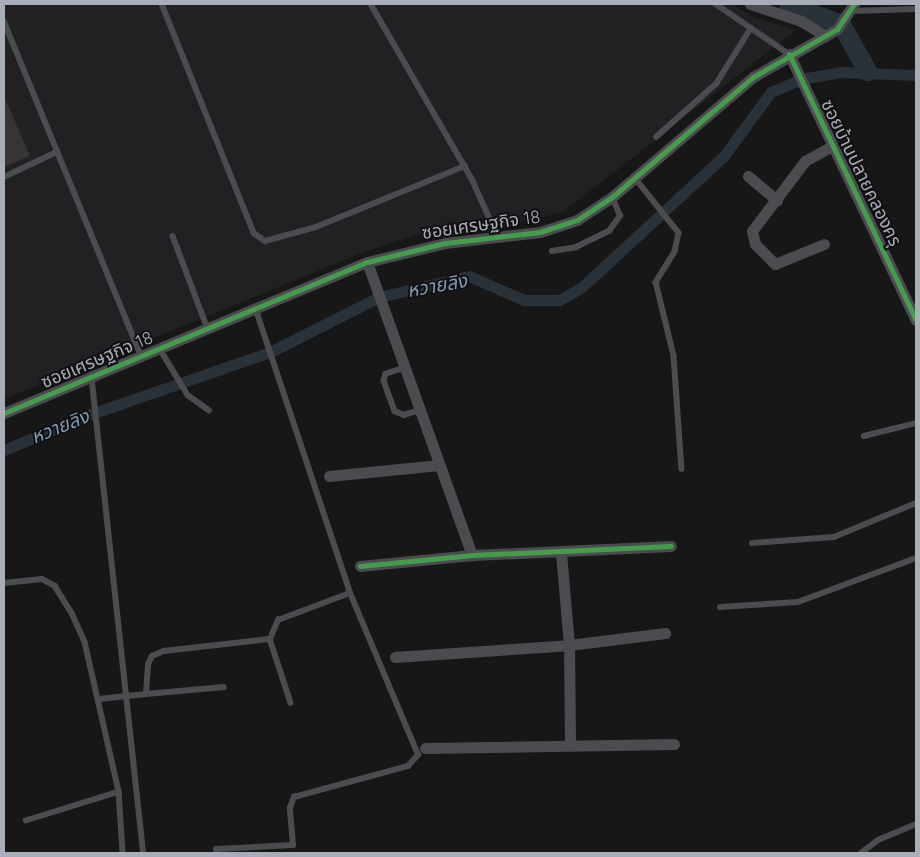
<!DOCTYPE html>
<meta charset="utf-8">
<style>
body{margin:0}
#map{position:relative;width:920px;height:857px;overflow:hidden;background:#171717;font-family:Quicksand,"Noto Sans Thai",sans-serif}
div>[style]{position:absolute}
.built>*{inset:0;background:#212123}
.canal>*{height:11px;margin:-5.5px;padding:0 5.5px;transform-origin:5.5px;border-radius:5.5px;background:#2a3239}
.river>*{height:19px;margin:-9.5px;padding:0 9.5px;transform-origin:9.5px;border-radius:9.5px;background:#2a3239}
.building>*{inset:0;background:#353536}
.service>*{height:5.5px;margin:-2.75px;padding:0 2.75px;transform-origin:2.75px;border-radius:2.75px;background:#4b4c50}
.minor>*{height:11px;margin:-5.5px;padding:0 5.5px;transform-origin:5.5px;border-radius:5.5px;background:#4b4c50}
.cycleway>*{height:5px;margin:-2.5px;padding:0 2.5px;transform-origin:2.5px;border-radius:2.5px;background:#469c4c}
span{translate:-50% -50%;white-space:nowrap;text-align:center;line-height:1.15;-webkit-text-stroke:4px #111113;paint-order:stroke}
.street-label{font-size:18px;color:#a8adb8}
.water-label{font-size:19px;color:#7f9bb3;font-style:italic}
.frame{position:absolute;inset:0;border:5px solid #a8adb8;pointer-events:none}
</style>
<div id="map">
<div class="built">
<i style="clip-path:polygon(4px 4px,733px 4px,753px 17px,796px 30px,563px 212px,526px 221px,422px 233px,372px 249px,4px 399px)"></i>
</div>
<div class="canal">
<i style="left:4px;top:450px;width:94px;rotate:-22.5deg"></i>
<i style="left:91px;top:414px;width:189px;rotate:-19.1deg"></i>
<i style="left:270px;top:352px;width:122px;rotate:-26.8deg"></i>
<i style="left:379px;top:297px;width:92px;rotate:-13.1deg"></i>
<i style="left:469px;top:276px;width:60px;rotate:23.6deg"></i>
<i style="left:524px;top:300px;width:35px"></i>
<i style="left:559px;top:300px;width:26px;rotate:-29deg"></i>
<i style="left:582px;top:287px;width:192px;rotate:-42.7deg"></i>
<i style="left:723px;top:157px;width:81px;rotate:-53.6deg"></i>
<i style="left:771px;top:92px;width:33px;rotate:-23deg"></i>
<i style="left:801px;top:79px;width:40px;rotate:-10deg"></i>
<i style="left:840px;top:72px;width:76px;rotate:2.3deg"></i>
</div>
<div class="river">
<i style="left:788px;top:4px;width:57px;rotate:20.7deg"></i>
<i style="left:841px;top:24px;width:54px;rotate:61deg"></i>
</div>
<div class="building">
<i style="clip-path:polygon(4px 96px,30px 156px,4px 167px)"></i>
</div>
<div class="service">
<i style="left:162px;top:4px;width:247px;rotate:68.1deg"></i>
<i style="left:254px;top:233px;width:14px;rotate:36deg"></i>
<i style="left:265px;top:241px;width:53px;rotate:-15.4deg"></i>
<i style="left:316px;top:227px;width:161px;rotate:-22.3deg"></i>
<i style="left:371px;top:4px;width:204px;rotate:60deg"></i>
<i style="left:473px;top:181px;width:61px;rotate:65.9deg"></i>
<i style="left:716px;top:4px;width:88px;rotate:34.4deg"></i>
<i style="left:851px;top:11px;width:65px;rotate:-1.8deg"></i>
<i style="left:4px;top:21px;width:363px;rotate:67.7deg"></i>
<i style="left:656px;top:137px;width:80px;rotate:-41.5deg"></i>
<i style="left:716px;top:84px;width:66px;rotate:-58deg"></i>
<i style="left:4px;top:177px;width:59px;rotate:-25.3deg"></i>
<i style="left:635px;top:178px;width:70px;rotate:51.3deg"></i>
<i style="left:679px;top:233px;width:19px;rotate:102deg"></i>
<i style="left:675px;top:252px;width:36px;rotate:122deg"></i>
<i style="left:656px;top:282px;width:76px;rotate:76.3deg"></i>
<i style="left:674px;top:356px;width:113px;rotate:86deg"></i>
<i style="left:173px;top:236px;width:99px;rotate:69.4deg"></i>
<i style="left:552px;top:251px;width:24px;rotate:-9deg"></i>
<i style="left:576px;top:247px;width:37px;rotate:-26deg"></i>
<i style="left:609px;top:231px;width:19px;rotate:-54deg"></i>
<i style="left:620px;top:216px;width:21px;rotate:-113deg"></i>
<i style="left:160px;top:349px;width:54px;rotate:58.7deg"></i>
<i style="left:188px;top:395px;width:26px;rotate:36deg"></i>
<i style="left:405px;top:368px;width:20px;rotate:162deg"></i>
<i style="left:386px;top:374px;width:7px;rotate:106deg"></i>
<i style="left:384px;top:381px;width:32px;rotate:70deg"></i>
<i style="left:395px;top:411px;width:10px;rotate:24deg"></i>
<i style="left:404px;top:415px;width:17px;rotate:-17deg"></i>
<i style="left:92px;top:378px;width:478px;rotate:83.8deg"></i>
<i style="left:864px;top:436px;width:54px;rotate:-14deg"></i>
<i style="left:752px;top:543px;width:82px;rotate:-4.2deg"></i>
<i style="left:834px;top:537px;width:89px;rotate:-22.5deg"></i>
<i style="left:4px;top:583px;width:38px;rotate:-6deg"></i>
<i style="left:42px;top:579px;width:15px;rotate:28deg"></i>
<i style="left:55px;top:586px;width:32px;rotate:58deg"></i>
<i style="left:72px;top:613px;width:32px;rotate:66deg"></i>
<i style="left:85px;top:642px;width:154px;rotate:77.2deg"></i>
<i style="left:119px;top:792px;width:97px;rotate:162.7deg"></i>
<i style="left:720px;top:607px;width:78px;rotate:-3.7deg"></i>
<i style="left:798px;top:602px;width:126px;rotate:-20.4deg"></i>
<i style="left:270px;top:639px;width:21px;rotate:-67deg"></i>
<i style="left:278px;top:620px;width:77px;rotate:-20.6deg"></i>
<i style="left:146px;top:694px;width:78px;rotate:-5.1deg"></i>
<i style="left:99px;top:699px;width:47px;rotate:-6.1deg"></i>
<i style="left:146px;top:694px;width:30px;rotate:-86deg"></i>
<i style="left:148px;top:664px;width:9px;rotate:-63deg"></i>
<i style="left:152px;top:656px;width:13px;rotate:-23deg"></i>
<i style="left:164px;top:651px;width:107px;rotate:-6.5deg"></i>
<i style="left:270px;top:639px;width:67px;rotate:71.8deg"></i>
<i style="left:119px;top:792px;width:61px;rotate:86.2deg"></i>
<i style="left:216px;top:849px;width:77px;rotate:-3deg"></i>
<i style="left:293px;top:845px;width:37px;rotate:-95deg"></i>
<i style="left:290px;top:808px;width:12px;rotate:-70deg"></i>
<i style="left:294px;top:797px;width:118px;rotate:-15.2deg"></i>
<i style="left:408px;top:766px;width:15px;rotate:-48deg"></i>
<i style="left:418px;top:755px;width:176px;rotate:-112.8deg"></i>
<i style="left:350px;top:593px;width:298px;rotate:-108.4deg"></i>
<i style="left:861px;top:853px;width:21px;rotate:-37deg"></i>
<i style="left:878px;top:840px;width:41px;rotate:-22.8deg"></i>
</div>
<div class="minor">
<i style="left:750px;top:4px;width:54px;rotate:18.4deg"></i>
<i style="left:801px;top:21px;width:29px;rotate:31deg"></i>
<i style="left:789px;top:54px;width:295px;rotate:64.5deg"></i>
<i style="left:748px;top:176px;width:38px;rotate:40deg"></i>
<i style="left:824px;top:244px;width:53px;rotate:157.8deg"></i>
<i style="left:775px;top:264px;width:28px;rotate:-135deg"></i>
<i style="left:755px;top:244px;width:13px;rotate:-103deg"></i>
<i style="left:752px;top:231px;width:88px;rotate:-52.9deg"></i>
<i style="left:805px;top:161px;width:31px;rotate:-29deg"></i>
<i style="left:367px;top:262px;width:311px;rotate:70.3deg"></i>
<i style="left:4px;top:413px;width:393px;rotate:-22.6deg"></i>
<i style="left:367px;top:262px;width:80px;rotate:-13.7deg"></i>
<i style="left:445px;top:243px;width:96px;rotate:-6.6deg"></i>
<i style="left:540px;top:232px;width:39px;rotate:-18deg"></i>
<i style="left:577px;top:220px;width:42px;rotate:-33.3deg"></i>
<i style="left:612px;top:197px;width:185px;rotate:-40.4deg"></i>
<i style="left:753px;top:77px;width:97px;rotate:-29.7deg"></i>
<i style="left:837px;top:29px;width:30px;rotate:-56deg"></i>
<i style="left:329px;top:476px;width:111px;rotate:-5.7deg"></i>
<i style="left:561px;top:553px;width:92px;rotate:85deg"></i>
<i style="left:569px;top:645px;width:100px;rotate:89.4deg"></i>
<i style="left:360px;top:566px;width:113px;rotate:-5.6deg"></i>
<i style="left:472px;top:555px;width:199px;rotate:-2.6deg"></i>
<i style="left:395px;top:657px;width:174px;rotate:-3.9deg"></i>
<i style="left:569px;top:645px;width:97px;rotate:-7.1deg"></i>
<i style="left:425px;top:748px;width:249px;rotate:-0.9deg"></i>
</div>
<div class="cycleway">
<i style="left:789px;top:54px;width:295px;rotate:64.5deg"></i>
<i style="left:4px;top:413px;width:393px;rotate:-22.6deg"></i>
<i style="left:367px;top:262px;width:80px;rotate:-13.7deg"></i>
<i style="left:445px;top:243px;width:96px;rotate:-6.6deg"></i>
<i style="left:540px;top:232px;width:39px;rotate:-18deg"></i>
<i style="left:577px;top:220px;width:42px;rotate:-33.3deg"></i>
<i style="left:612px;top:197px;width:185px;rotate:-40.4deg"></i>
<i style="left:753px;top:77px;width:97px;rotate:-29.7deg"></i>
<i style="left:837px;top:29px;width:30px;rotate:-56deg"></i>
<i style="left:360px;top:566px;width:113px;rotate:-5.6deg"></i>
<i style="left:472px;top:555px;width:199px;rotate:-2.6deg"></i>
</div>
<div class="street-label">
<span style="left:861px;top:173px;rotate:64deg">ซอยบ้านปลายคลองครุ</span>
<span style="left:481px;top:225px;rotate:-8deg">ซอยเศรษฐกิจ 18</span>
<span style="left:97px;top:360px;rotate:-23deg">ซอยเศรษฐกิจ 18</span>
</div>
<div class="water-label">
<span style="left:437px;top:286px;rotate:-10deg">หวายลิง</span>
<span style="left:60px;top:427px;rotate:-22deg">หวายลิง</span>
</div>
<div class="frame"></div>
</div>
